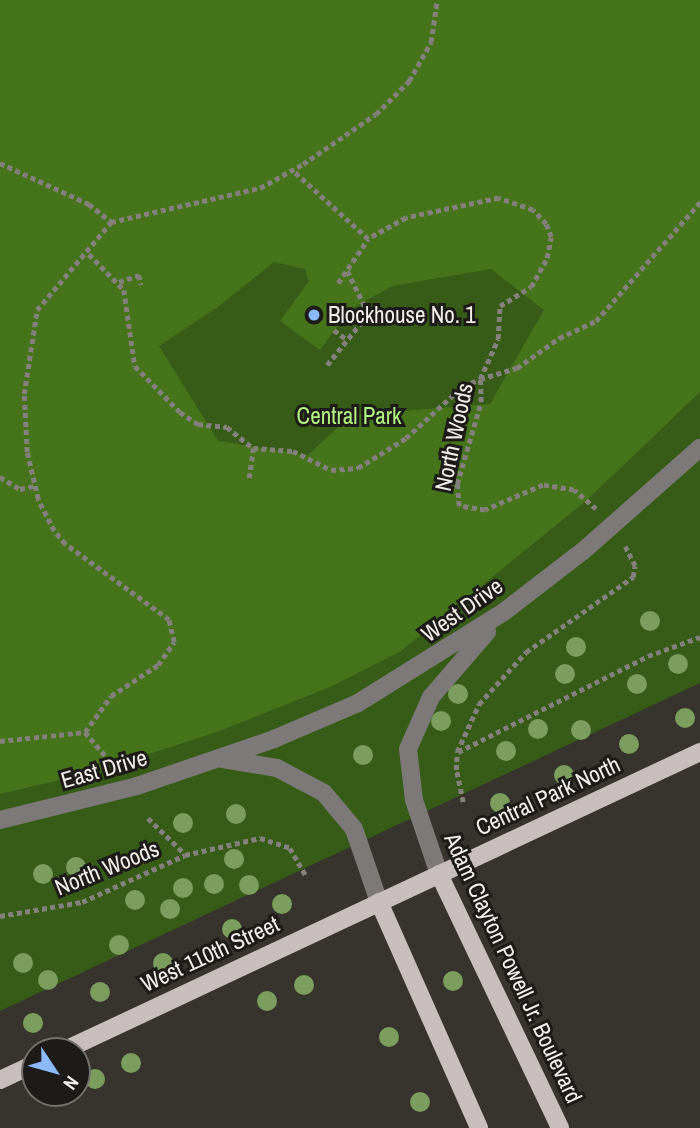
<!DOCTYPE html>
<style>
body{margin:0}
#map{position:relative;width:700px;height:1128px;overflow:hidden;background:#37332d;font-family:"Archivo Narrow",sans-serif}
div>[style]{position:absolute}
.green>*{inset:0;background:#375c17}
.forest>*{inset:0;background:#46741b}
.path>*{height:4.5px;margin-top:-2.25px;transform-origin:0;background:repeating-linear-gradient(90deg,#84807b 0 5px,transparent 0 8.5px)}
.minor>*{height:18px;margin:-9px;padding:0 9px;transform-origin:9px;border-radius:9px;background:#7d7979}
.major>*{height:18px;margin:-9px;padding:0 9px;transform-origin:9px;border-radius:9px;background:#c7bebd}
.trees>*{width:20px;height:20px;margin:-10px;border-radius:50%;background:#7b9d5d}
.dots>*{width:19px;height:19px;translate:-50% -50%;box-sizing:border-box;border:4px solid #1d1b18;border-radius:50%}
span{translate:-50% -50%;white-space:nowrap;text-align:center;line-height:1.15;-webkit-text-stroke:6px #1d1b18;paint-order:stroke}
.poi-label{font-size:23px;color:#f3f0ec}
.left{translate:0 -50%;text-align:left}
.park-label{font-size:23px;color:#b3f484}
.street-label{font-size:23px;color:#f3f0ec}
.north{position:absolute;left:21px;top:1037px;width:70px;height:70px;box-sizing:border-box;background:#1d1b18;border:2px solid #73706d;border-radius:50%;rotate:126deg;font-size:19px;font-weight:700;line-height:28px;text-align:center;color:#f3f0ec}
.north::after{content:'';display:block;margin:auto;width:24px;height:32px;background:#8bb9fc;clip-path:polygon(50% 0,100% 100%,50% 72%,0 100%)}
</style>
<div id="map">
<div class="green">
<i style="clip-path:polygon(0 0,700px 0,700px 683px,0 1011px)"></i>
</div>
<div class="forest">
<i style="clip-path:polygon(evenodd,0 0,700px 0,700px 392px,587px 500px,401px 651px,330px 687px,217px 732px,90px 773px,0 794px,0 0,274px 262px,305px 269px,309px 281px,280px 321px,320px 350px,349px 310px,392px 286px,491px 269px,544px 310px,490px 404px,351px 415px,308px 455px,218px 441px,159px 346px,219px 306px,274px 262px)"></i>
</div>
<div class="path">
<i style="left:0;top:163px;width:98px;rotate:24.7deg"></i>
<i style="left:89px;top:204px;width:28px;rotate:39deg"></i>
<i style="left:111px;top:222px;width:153px;rotate:-12.9deg"></i>
<i style="left:260px;top:188px;width:49px;rotate:-29.2deg"></i>
<i style="left:303px;top:164px;width:88px;rotate:-34.4deg"></i>
<i style="left:376px;top:114px;width:47px;rotate:-45deg"></i>
<i style="left:409px;top:81px;width:45px;rotate:-60.6deg"></i>
<i style="left:431px;top:42px;width:42px;rotate:-81.9deg"></i>
<i style="left:89px;top:254px;width:50px;rotate:45.8deg"></i>
<i style="left:124px;top:290px;width:77px;rotate:81.8deg"></i>
<i style="left:135px;top:366px;width:64px;rotate:45.6deg"></i>
<i style="left:180px;top:412px;width:22px;rotate:34deg"></i>
<i style="left:198px;top:424px;width:29px;rotate:6deg"></i>
<i style="left:227px;top:427px;width:33px;rotate:39deg"></i>
<i style="left:253px;top:448px;width:40px;rotate:4.3deg"></i>
<i style="left:293px;top:451px;width:42px;rotate:26.6deg"></i>
<i style="left:331px;top:470px;width:27px;rotate:-4deg"></i>
<i style="left:358px;top:468px;width:57px;rotate:-32deg"></i>
<i style="left:406px;top:438px;width:77px;rotate:-42.4deg"></i>
<i style="left:463px;top:386px;width:18px;rotate:-22deg"></i>
<i style="left:480px;top:379px;width:44px;rotate:-65.8deg"></i>
<i style="left:498px;top:339px;width:33px;rotate:-87deg"></i>
<i style="left:500px;top:306px;width:36px;rotate:-32deg"></i>
<i style="left:531px;top:287px;width:33px;rotate:-61deg"></i>
<i style="left:547px;top:258px;width:21px;rotate:-79deg"></i>
<i style="left:551px;top:237px;width:14px;rotate:-111deg"></i>
<i style="left:546px;top:224px;width:19px;rotate:-133deg"></i>
<i style="left:533px;top:210px;width:36px;rotate:-161deg"></i>
<i style="left:499px;top:198px;width:95px;rotate:167.9deg"></i>
<i style="left:406px;top:218px;width:43px;rotate:151.1deg"></i>
<i style="left:368px;top:239px;width:103px;rotate:-137.8deg"></i>
<i style="left:119px;top:282px;width:21px;rotate:-19deg"></i>
<i style="left:139px;top:275px;width:10px;rotate:79deg"></i>
<i style="left:338px;top:283px;width:53px;rotate:-55.7deg"></i>
<i style="left:334px;top:330px;width:14px;rotate:36deg"></i>
<i style="left:327px;top:365px;width:65px;rotate:-51.2deg"></i>
<i style="left:368px;top:314px;width:48px;rotate:-116deg"></i>
<i style="left:0;top:477px;width:23px;rotate:31deg"></i>
<i style="left:20px;top:489px;width:14px;rotate:-12deg"></i>
<i style="left:249px;top:478px;width:30px;rotate:-82deg"></i>
<i style="left:596px;top:509px;width:29px;rotate:-139deg"></i>
<i style="left:574px;top:490px;width:31px;rotate:-171deg"></i>
<i style="left:543px;top:485px;width:63px;rotate:156.7deg"></i>
<i style="left:485px;top:510px;width:26px;rotate:-171deg"></i>
<i style="left:459px;top:506px;width:22px;rotate:-95deg"></i>
<i style="left:457px;top:484px;width:85px;rotate:-73.7deg"></i>
<i style="left:481px;top:402px;width:23px;rotate:-92deg"></i>
<i style="left:480px;top:379px;width:39px;rotate:-17deg"></i>
<i style="left:517px;top:368px;width:52px;rotate:-35.5deg"></i>
<i style="left:559px;top:338px;width:41px;rotate:-24.7deg"></i>
<i style="left:596px;top:321px;width:158px;rotate:-48.8deg"></i>
<i style="left:85px;top:732px;width:44px;rotate:-54.2deg"></i>
<i style="left:111px;top:696px;width:56px;rotate:-33.4deg"></i>
<i style="left:158px;top:665px;width:28px;rotate:-55deg"></i>
<i style="left:174px;top:642px;width:23px;rotate:-103deg"></i>
<i style="left:169px;top:620px;width:129px;rotate:-143.8deg"></i>
<i style="left:65px;top:544px;width:17px;rotate:-130deg"></i>
<i style="left:54px;top:531px;width:36px;rotate:-117deg"></i>
<i style="left:38px;top:499px;width:48px;rotate:-103.2deg"></i>
<i style="left:27px;top:452px;width:58px;rotate:-93deg"></i>
<i style="left:24px;top:394px;width:85px;rotate:-81.2deg"></i>
<i style="left:37px;top:310px;width:115px;rotate:-49.9deg"></i>
<i style="left:0;top:741px;width:85px;rotate:-6deg"></i>
<i style="left:85px;top:732px;width:46px;rotate:49.4deg"></i>
<i style="left:458px;top:752px;width:213px;rotate:-26.8deg"></i>
<i style="left:648px;top:656px;width:55px;rotate:-20.1deg"></i>
<i style="left:463px;top:802px;width:33px;rotate:-102deg"></i>
<i style="left:456px;top:770px;width:18px;rotate:-87deg"></i>
<i style="left:457px;top:752px;width:53px;rotate:-65.4deg"></i>
<i style="left:479px;top:704px;width:70px;rotate:-47.9deg"></i>
<i style="left:526px;top:652px;width:131px;rotate:-35deg"></i>
<i style="left:633px;top:577px;width:11px;rotate:-80deg"></i>
<i style="left:635px;top:566px;width:22px;rotate:-117deg"></i>
<i style="left:148px;top:818px;width:52px;rotate:44.2deg"></i>
<i style="left:0;top:916px;width:83px;rotate:-9.7deg"></i>
<i style="left:82px;top:902px;width:113px;rotate:-24.5deg"></i>
<i style="left:185px;top:855px;width:77px;rotate:-12.8deg"></i>
<i style="left:260px;top:838px;width:32px;rotate:18deg"></i>
<i style="left:290px;top:848px;width:34px;rotate:60deg"></i>
</div>
<div class="minor">
<i style="left:223px;top:759px;width:55px;rotate:9.5deg"></i>
<i style="left:277px;top:768px;width:53px;rotate:28deg"></i>
<i style="left:324px;top:793px;width:47px;rotate:50.2deg"></i>
<i style="left:354px;top:829px;width:77px;rotate:71.1deg"></i>
<i style="left:0;top:820px;width:141px;rotate:-13.9deg"></i>
<i style="left:137px;top:786px;width:145px;rotate:-18.9deg"></i>
<i style="left:274px;top:739px;width:91px;rotate:-23.2deg"></i>
<i style="left:358px;top:703px;width:173px;rotate:-32deg"></i>
<i style="left:505px;top:611px;width:98px;rotate:-37.6deg"></i>
<i style="left:583px;top:551px;width:156px;rotate:-41.4deg"></i>
<i style="left:439px;top:874px;width:78px;rotate:-108.7deg"></i>
<i style="left:414px;top:800px;width:51px;rotate:-96.7deg"></i>
<i style="left:408px;top:749px;width:57px;rotate:-66.1deg"></i>
<i style="left:431px;top:697px;width:86px;rotate:-49.3deg"></i>
</div>
<div class="major">
<i style="left:439px;top:874px;width:281px;rotate:64.5deg"></i>
<i style="left:379px;top:902px;width:247px;rotate:66.1deg"></i>
<i style="left:63px;top:1051px;width:704px;rotate:-25.14deg"></i>
<i style="left:0;top:1080px;width:38px;rotate:-25deg"></i>
</div>
<div class="trees">
<i style="left:650px;top:621px"></i>
<i style="left:576px;top:647px"></i>
<i style="left:678px;top:664px"></i>
<i style="left:565px;top:674px"></i>
<i style="left:637px;top:684px"></i>
<i style="left:458px;top:694px"></i>
<i style="left:685px;top:718px"></i>
<i style="left:441px;top:721px"></i>
<i style="left:538px;top:729px"></i>
<i style="left:581px;top:730px"></i>
<i style="left:629px;top:744px"></i>
<i style="left:506px;top:751px"></i>
<i style="left:363px;top:755px"></i>
<i style="left:564px;top:775px"></i>
<i style="left:500px;top:803px"></i>
<i style="left:236px;top:814px"></i>
<i style="left:183px;top:823px"></i>
<i style="left:234px;top:859px"></i>
<i style="left:76px;top:867px"></i>
<i style="left:43px;top:874px"></i>
<i style="left:214px;top:884px"></i>
<i style="left:249px;top:885px"></i>
<i style="left:183px;top:888px"></i>
<i style="left:135px;top:900px"></i>
<i style="left:282px;top:904px"></i>
<i style="left:170px;top:909px"></i>
<i style="left:232px;top:929px"></i>
<i style="left:119px;top:945px"></i>
<i style="left:23px;top:963px"></i>
<i style="left:163px;top:963px"></i>
<i style="left:48px;top:980px"></i>
<i style="left:453px;top:981px"></i>
<i style="left:304px;top:985px"></i>
<i style="left:100px;top:992px"></i>
<i style="left:267px;top:1001px"></i>
<i style="left:33px;top:1023px"></i>
<i style="left:389px;top:1037px"></i>
<i style="left:131px;top:1063px"></i>
<i style="left:95px;top:1079px"></i>
<i style="left:420px;top:1102px"></i>
</div>
<div class="dots">
<i style="left:314px;top:315px;background:#8bb9fc"></i>
</div>
<div class="poi-label">
<span class="left" style="left:328px;top:315px">Blockhouse No. 1</span>
</div>
<div class="park-label">
<span style="left:349px;top:416px">Central Park</span>
</div>
<div class="street-label">
<span style="left:454px;top:437px;rotate:-78deg">North Woods</span>
<span style="left:462px;top:610px;rotate:-35deg">West Drive</span>
<span style="left:104px;top:769px;rotate:-16deg">East Drive</span>
<span style="left:548px;top:796px;rotate:-25deg">Central Park North</span>
<span style="left:107px;top:868px;rotate:-22deg">North Woods</span>
<span style="left:210px;top:954px;rotate:-25deg">West 110th Street</span>
<span style="left:513px;top:968px;rotate:65deg">Adam Clayton Powell Jr. Boulevard</span>
</div>
<div class="north">N</div>
</div>
